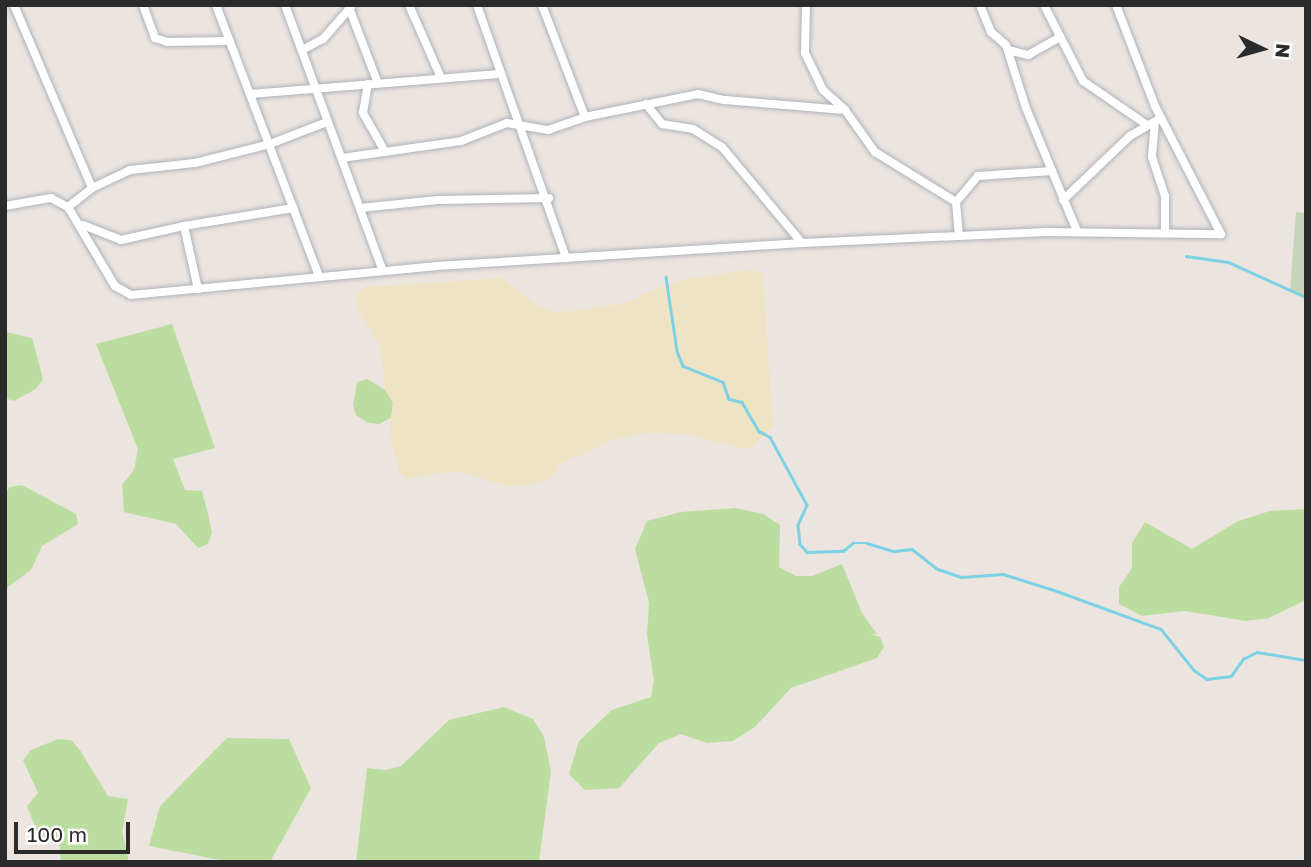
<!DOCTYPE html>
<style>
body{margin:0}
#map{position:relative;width:1311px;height:867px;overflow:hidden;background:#ece5df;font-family:"Golos Text",sans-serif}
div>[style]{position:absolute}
.green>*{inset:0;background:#bbdda0}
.sand>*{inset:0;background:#eee4c5}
.cemetery>*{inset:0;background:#c8d4b8}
.stream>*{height:2.5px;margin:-1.25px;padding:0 1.25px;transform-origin:1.25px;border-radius:1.25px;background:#7cd2e4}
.roads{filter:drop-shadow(0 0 2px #afb2bb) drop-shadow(0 0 2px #afb2bb)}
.minor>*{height:8px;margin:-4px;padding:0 4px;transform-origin:4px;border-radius:4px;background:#fff}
span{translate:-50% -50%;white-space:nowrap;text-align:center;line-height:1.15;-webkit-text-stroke:5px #fff;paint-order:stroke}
.frame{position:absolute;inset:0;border:7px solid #2b2b2b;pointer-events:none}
.north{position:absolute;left:1227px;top:14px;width:70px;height:70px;-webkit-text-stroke:5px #fff;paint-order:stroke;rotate:95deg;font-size:19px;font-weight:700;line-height:28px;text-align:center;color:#2b2b2b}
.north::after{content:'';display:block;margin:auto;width:24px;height:32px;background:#2b2b2b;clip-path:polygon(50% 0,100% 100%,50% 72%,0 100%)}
.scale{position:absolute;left:14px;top:822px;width:116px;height:32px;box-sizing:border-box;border:4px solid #2b2b2b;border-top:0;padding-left:9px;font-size:21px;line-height:24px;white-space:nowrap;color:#2b2b2b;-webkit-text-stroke:5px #fff;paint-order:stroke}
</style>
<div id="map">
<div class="green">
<i style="clip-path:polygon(172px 324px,215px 448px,173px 459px,185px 490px,202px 491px,207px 510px,212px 532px,208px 544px,198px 548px,176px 524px,124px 512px,122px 485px,134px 470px,138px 449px,96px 344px)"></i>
<i style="clip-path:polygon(5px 332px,32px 338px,43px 379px,36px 389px,14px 401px,5px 398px)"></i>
<i style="clip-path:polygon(367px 379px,385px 390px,393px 402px,391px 418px,379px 424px,368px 423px,356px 415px,353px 405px,357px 382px)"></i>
<i style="clip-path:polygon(22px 485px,76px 514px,78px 524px,42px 546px,31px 570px,5px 589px,5px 493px,10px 487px)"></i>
<i style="clip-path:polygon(736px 508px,763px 514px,780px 525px,779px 567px,796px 576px,812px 576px,842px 564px,862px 613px,877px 634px,871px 634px,880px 637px,884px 647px,877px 658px,791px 688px,755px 727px,733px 741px,707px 743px,681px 734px,659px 743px,619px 788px,585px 790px,569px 774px,579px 741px,612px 710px,651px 697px,654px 681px,647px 635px,649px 603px,635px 549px,647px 521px,681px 512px)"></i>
<i style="clip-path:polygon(1306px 509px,1306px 600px,1269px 618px,1246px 621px,1185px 611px,1142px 616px,1119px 604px,1119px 587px,1132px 568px,1132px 543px,1145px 522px,1192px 549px,1238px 521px,1270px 511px)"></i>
<i style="clip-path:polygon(504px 707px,533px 719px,544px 737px,551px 771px,539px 862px,356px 862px,367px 768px,386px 770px,401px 766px,449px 720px)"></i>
<i style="clip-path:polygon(227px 738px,289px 739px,311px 788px,270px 862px,230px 862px,149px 846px,160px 806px)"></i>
<i style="clip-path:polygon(58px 739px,71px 740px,80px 750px,108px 796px,128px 799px,122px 832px,129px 862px,61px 862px,59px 840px,39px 837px,27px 806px,38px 793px,23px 760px,31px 750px)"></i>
</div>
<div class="sand">
<i style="clip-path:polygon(754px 269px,763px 277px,773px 427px,748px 450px,685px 434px,652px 433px,611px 440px,563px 463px,549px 479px,535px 484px,510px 487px,456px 471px,407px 479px,399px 472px,390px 433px,393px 402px,385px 390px,380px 346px,357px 309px,357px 294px,364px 287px,503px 278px,533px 303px,554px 312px,574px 311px,626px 303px,656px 288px,688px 279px)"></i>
</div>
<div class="cemetery">
<i style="clip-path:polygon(1296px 212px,1306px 213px,1306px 297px,1290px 291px)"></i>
</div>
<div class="stream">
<i style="left:1186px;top:256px;width:42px;rotate:8.1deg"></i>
<i style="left:1228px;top:262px;width:85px;rotate:24.2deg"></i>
<i style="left:666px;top:277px;width:75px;rotate:81.5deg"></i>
<i style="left:677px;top:351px;width:16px;rotate:68deg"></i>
<i style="left:683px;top:366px;width:43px;rotate:21.8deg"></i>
<i style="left:723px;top:382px;width:18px;rotate:71deg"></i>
<i style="left:729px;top:399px;width:13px;rotate:13deg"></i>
<i style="left:742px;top:402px;width:34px;rotate:60deg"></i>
<i style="left:759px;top:431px;width:13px;rotate:29deg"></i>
<i style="left:770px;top:437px;width:77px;rotate:61.4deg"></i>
<i style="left:807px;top:505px;width:22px;rotate:114deg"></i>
<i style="left:798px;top:525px;width:19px;rotate:84deg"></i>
<i style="left:800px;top:544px;width:11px;rotate:49deg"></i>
<i style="left:807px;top:552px;width:36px;rotate:-2deg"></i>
<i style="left:843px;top:551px;width:13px;rotate:-39deg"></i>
<i style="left:853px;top:543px;width:14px"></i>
<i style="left:867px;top:543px;width:28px;rotate:17deg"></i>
<i style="left:894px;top:551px;width:18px;rotate:-6deg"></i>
<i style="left:912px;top:549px;width:33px;rotate:38deg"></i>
<i style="left:938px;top:569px;width:24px;rotate:19deg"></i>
<i style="left:961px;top:577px;width:42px;rotate:-4.1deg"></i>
<i style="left:1003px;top:574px;width:57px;rotate:17.5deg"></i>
<i style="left:1057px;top:591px;width:111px;rotate:20.1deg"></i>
<i style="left:1161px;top:629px;width:53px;rotate:51.2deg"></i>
<i style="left:1194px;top:670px;width:16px;rotate:35deg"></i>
<i style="left:1207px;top:679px;width:24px;rotate:-7deg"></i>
<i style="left:1231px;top:676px;width:21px;rotate:-55deg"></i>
<i style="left:1243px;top:659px;width:16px;rotate:-27deg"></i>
<i style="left:1257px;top:652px;width:50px;rotate:9.3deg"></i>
</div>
<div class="roads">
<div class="minor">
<i style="left:14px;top:5px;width:199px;rotate:66.9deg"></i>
<i style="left:143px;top:5px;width:35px;rotate:70deg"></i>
<i style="left:155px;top:38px;width:13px;rotate:18deg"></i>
<i style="left:167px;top:42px;width:63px;rotate:-0.9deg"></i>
<i style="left:216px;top:5px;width:290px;rotate:69.2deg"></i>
<i style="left:285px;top:5px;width:283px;rotate:69.8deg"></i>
<i style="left:348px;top:5px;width:81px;rotate:69.1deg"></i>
<i style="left:409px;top:5px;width:80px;rotate:66.3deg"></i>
<i style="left:477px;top:5px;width:268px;rotate:70.6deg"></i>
<i style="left:542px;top:5px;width:120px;rotate:69deg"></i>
<i style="left:806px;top:5px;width:48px;rotate:91.2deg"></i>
<i style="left:805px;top:53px;width:41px;rotate:64.1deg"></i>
<i style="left:823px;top:90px;width:30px;rotate:42deg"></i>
<i style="left:845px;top:110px;width:52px;rotate:54.5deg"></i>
<i style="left:875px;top:152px;width:95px;rotate:31.7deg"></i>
<i style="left:956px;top:202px;width:34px;rotate:85deg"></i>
<i style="left:980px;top:5px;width:29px;rotate:68deg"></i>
<i style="left:991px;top:32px;width:20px;rotate:41deg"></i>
<i style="left:1006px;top:45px;width:66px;rotate:72.4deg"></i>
<i style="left:1026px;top:108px;width:133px;rotate:67.5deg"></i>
<i style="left:1044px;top:5px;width:85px;rotate:62.8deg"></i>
<i style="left:1083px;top:81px;width:78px;rotate:34.5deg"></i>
<i style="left:302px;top:50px;width:24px;rotate:-28deg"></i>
<i style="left:323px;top:39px;width:43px;rotate:-48.8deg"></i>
<i style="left:1008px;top:50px;width:21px;rotate:14deg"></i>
<i style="left:1028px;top:55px;width:37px;rotate:-29deg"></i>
<i style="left:368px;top:84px;width:29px;rotate:100deg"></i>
<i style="left:363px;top:113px;width:40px;rotate:60.3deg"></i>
<i style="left:251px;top:94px;width:251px;rotate:-4.6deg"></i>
<i style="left:646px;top:104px;width:26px;rotate:51deg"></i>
<i style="left:662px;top:124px;width:31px;rotate:9deg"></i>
<i style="left:693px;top:129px;width:34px;rotate:32deg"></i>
<i style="left:722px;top:147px;width:125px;rotate:50.2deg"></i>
<i style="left:1155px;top:122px;width:35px;rotate:95deg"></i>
<i style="left:1152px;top:157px;width:41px;rotate:71.6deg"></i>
<i style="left:1165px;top:196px;width:36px;rotate:90deg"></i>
<i style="left:342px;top:158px;width:120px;rotate:-8.1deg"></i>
<i style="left:461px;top:141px;width:49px;rotate:-21.4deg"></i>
<i style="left:507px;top:123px;width:42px;rotate:9.7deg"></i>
<i style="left:548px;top:130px;width:39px;rotate:-19deg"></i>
<i style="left:585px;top:117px;width:115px;rotate:-11.5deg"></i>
<i style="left:698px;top:94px;width:28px;rotate:13deg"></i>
<i style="left:725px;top:100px;width:120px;rotate:4.8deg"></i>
<i style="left:1063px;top:200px;width:93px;rotate:-43.7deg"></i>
<i style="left:1130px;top:136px;width:36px;rotate:-30deg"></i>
<i style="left:956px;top:202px;width:34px;rotate:-50deg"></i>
<i style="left:978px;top:176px;width:74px;rotate:-3.9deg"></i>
<i style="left:5px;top:206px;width:47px;rotate:-9.9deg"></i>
<i style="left:51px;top:198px;width:19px;rotate:28deg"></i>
<i style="left:68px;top:207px;width:92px;rotate:59.3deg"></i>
<i style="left:115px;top:286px;width:18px;rotate:29deg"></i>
<i style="left:131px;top:295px;width:307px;rotate:-5.4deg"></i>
<i style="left:437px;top:266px;width:366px;rotate:-3.6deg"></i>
<i style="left:802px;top:243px;width:245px;rotate:-2.6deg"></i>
<i style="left:1047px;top:232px;width:174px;rotate:0.7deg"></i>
<i style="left:1221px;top:234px;width:144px;rotate:-117.3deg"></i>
<i style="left:1155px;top:106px;width:108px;rotate:-111.1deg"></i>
<i style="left:68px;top:207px;width:31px;rotate:-38deg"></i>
<i style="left:92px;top:188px;width:42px;rotate:-25.3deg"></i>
<i style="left:130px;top:170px;width:65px;rotate:-6.1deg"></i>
<i style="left:195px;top:163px;width:77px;rotate:-14.2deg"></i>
<i style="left:270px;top:144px;width:61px;rotate:-21.1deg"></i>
<i style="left:360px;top:208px;width:78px;rotate:-5.9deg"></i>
<i style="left:438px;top:200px;width:111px;rotate:-1deg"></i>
<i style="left:83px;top:225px;width:41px;rotate:21.5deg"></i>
<i style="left:121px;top:240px;width:65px;rotate:-12.5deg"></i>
<i style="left:184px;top:226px;width:65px;rotate:77.5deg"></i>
<i style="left:184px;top:226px;width:111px;rotate:-9.3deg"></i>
</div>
</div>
<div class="frame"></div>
<div class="north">N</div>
<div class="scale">100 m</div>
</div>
